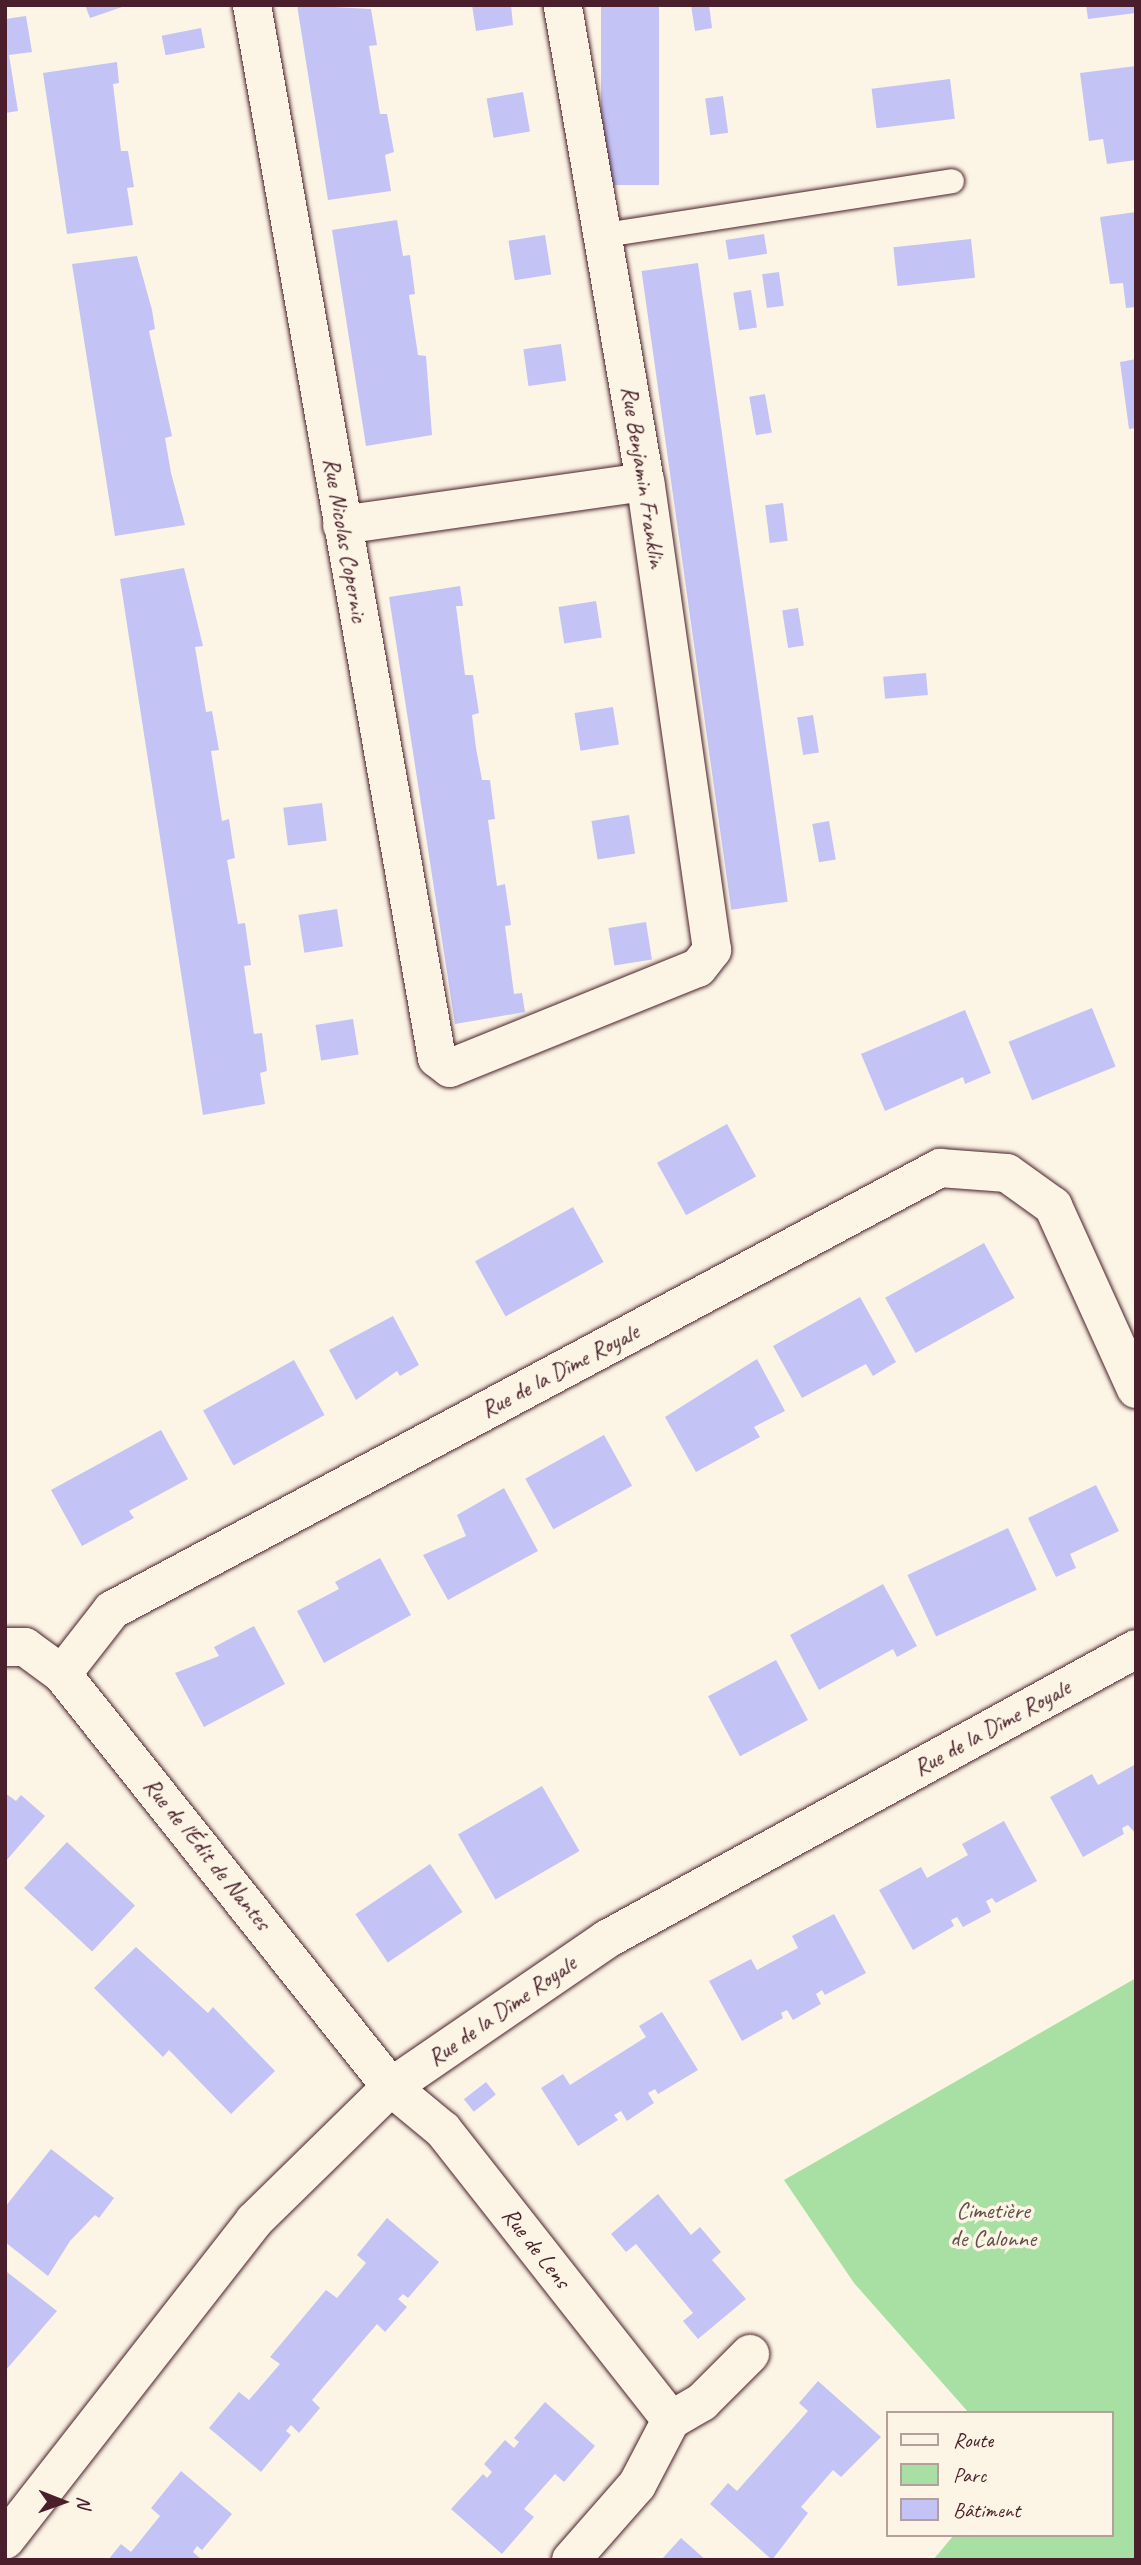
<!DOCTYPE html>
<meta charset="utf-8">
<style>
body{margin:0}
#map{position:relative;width:1141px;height:2565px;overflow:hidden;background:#fcf5e5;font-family:Caveat,sans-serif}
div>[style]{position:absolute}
.green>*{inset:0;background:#a8dfa2}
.building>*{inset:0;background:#c3c3f5;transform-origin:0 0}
.roads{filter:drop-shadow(0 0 2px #4a1f2b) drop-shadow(0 0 2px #4a1f2b)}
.service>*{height:24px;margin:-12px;padding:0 12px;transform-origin:12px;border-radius:12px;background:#fcf5e5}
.minor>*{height:38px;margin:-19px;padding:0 19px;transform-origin:19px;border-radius:19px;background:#fcf5e5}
span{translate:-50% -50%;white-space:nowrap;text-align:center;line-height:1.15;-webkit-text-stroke:7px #fcf5e5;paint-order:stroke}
.street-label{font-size:24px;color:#4a1f2b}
.park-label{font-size:24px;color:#624f49}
.frame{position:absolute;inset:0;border:7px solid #4a1f2b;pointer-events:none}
.legend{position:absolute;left:886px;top:2411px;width:228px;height:126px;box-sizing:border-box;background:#fcf5e5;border:2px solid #b59f9b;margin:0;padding:9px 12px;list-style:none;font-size:21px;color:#4a1f2b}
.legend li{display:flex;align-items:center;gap:14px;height:35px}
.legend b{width:35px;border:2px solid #b59f9b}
.north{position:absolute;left:28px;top:2467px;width:70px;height:70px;-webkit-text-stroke:5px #fcf5e5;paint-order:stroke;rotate:91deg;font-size:19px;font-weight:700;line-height:28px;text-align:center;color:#4a1f2b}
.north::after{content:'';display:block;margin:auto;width:24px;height:32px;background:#4a1f2b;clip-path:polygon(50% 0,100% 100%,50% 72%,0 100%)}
</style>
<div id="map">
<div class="green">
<i style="clip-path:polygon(1136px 1978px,1136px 2560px,933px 2560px,954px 2535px,1111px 2535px,1111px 2413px,969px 2413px,854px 2283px,784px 2180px)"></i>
</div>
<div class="building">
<i style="clip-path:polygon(85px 5px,125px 5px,125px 6px,90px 18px)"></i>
<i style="clip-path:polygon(297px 5px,371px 9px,377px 45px,369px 46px,380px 114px,387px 114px,394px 152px,385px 155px,391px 191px,328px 200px)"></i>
<i style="clip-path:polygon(472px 5px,511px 5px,513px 25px,476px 31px)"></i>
<i style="left:601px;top:5px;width:58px;height:180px"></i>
<i style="clip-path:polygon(691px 5px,709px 5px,712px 28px,695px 31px)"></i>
<i style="clip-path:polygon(1086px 5px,1135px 5px,1136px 13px,1088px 19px)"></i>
<i style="clip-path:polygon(26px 16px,32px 52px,9px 55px,18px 111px,5px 113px,5px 19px)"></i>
<i style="left:201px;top:28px;width:20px;height:40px;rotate:79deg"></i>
<i style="clip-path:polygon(117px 62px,119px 83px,113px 84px,121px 151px,128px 151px,134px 187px,127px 188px,133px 225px,67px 234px,43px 73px)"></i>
<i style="clip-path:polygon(1136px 66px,1136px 160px,1107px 164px,1103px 139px,1089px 141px,1080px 73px)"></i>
<i style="left:950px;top:79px;width:40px;height:79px;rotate:83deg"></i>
<i style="left:523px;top:92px;width:40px;height:37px;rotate:80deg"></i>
<i style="left:723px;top:96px;width:37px;height:18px;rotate:82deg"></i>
<i style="clip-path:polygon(1136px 212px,1136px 307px,1126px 308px,1123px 283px,1110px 284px,1100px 217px)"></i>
<i style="clip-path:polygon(397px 220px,403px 256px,410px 255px,415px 294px,409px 295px,418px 355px,426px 356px,432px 435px,366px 446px,332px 230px)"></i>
<i style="left:764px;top:234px;width:20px;height:39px;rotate:81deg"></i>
<i style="left:545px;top:235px;width:40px;height:37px;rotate:81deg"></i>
<i style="left:971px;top:239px;width:39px;height:78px;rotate:84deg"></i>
<i style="clip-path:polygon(137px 256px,152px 310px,155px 329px,149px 331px,172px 436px,165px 438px,171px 473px,185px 525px,115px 536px,72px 264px)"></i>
<i style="left:698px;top:263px;width:645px;height:57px;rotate:82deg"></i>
<i style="left:779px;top:272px;width:34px;height:17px;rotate:82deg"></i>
<i style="left:751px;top:290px;width:38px;height:18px;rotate:81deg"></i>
<i style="left:561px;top:344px;width:37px;height:38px;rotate:82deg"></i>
<i style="clip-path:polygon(1136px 359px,1136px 428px,1129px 429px,1120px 362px)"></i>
<i style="left:765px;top:394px;width:39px;height:16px;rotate:80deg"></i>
<i style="left:783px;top:503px;width:38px;height:18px;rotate:83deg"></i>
<i style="clip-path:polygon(184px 568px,203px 646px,195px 647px,206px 712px,212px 711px,219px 750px,211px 751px,222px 821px,229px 819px,232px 839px,235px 858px,227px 860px,238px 924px,245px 923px,251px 965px,244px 966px,254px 1034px,262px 1033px,267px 1071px,260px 1073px,265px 1104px,203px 1115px,120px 579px)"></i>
<i style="clip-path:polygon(460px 586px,463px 606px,456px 606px,465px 675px,473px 675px,479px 713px,472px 715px,476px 748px,482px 780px,490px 780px,495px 819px,488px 820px,497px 886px,505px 884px,511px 925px,505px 926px,514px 994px,522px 993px,525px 1012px,455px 1024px,389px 597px)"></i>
<i style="left:596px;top:601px;width:37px;height:38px;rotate:81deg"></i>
<i style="left:798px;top:608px;width:38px;height:16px;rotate:81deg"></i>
<i style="left:926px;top:673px;width:22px;height:43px;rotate:85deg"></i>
<i style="left:613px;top:707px;width:38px;height:39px;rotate:81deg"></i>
<i style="left:813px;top:715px;width:38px;height:16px;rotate:81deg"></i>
<i style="left:322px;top:803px;width:38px;height:39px;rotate:83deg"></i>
<i style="left:629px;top:815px;width:39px;height:38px;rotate:81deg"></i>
<i style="left:829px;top:821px;width:39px;height:17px;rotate:80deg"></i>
<i style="left:337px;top:909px;width:38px;height:39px;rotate:81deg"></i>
<i style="left:646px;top:922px;width:38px;height:38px;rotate:81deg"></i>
<i style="left:1092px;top:1008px;width:63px;height:90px;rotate:68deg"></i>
<i style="clip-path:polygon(965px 1010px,991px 1073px,965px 1084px,963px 1077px,885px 1111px,861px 1054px)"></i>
<i style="left:353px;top:1019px;width:36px;height:38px;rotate:81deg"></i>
<i style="left:727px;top:1124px;width:60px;height:80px;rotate:61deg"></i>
<i style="left:573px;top:1207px;width:63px;height:112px;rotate:61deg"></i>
<i style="left:984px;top:1243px;width:63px;height:113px;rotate:61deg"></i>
<i style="clip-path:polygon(860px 1297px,896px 1362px,873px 1376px,866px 1364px,802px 1398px,773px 1346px)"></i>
<i style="clip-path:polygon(393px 1316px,419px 1365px,400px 1376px,397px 1371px,356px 1400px,329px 1350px)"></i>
<i style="clip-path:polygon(757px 1359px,785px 1411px,754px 1427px,760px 1437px,696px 1472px,665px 1417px)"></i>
<i style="left:294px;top:1360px;width:63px;height:104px;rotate:61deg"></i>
<i style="clip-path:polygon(161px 1430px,188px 1479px,129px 1511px,134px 1518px,82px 1546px,51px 1490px)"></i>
<i style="left:604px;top:1435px;width:58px;height:90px;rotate:61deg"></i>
<i style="clip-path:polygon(1096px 1485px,1119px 1531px,1070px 1554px,1076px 1568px,1056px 1577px,1028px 1518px)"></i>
<i style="clip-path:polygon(504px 1488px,538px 1551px,448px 1600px,423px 1555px,466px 1536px,457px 1515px)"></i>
<i style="left:1008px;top:1528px;width:68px;height:111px;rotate:65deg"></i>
<i style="clip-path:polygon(380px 1558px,411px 1615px,324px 1663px,297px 1611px,339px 1589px,335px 1582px)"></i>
<i style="clip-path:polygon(883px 1584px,917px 1646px,897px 1657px,893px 1649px,819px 1690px,790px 1635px)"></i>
<i style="clip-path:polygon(254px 1626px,285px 1684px,204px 1727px,175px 1673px,219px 1656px,214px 1647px)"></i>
<i style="left:776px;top:1660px;width:68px;height:77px;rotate:62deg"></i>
<i style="clip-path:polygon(1136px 1764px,1136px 1834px,1128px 1825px,1122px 1828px,1124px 1834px,1083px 1857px,1050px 1797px,1092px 1774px,1098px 1785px)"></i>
<i style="left:542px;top:1786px;width:75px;height:97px;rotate:60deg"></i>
<i style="clip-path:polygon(5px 1793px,16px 1801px,21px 1795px,45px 1816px,5px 1862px)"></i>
<i style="clip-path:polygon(1004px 1821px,1037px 1881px,996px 1903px,992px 1898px,986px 1901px,991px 1912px,963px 1927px,957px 1917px,951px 1920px,954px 1926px,913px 1950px,879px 1890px,921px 1867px,927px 1878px,968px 1855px,962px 1844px)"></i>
<i style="left:67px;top:1842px;width:93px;height:63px;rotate:43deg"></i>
<i style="left:430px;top:1864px;width:58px;height:90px;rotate:56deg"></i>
<i style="clip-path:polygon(834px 1914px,866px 1973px,825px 1995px,822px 1990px,816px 1994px,821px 2004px,793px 2020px,787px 2010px,781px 2013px,783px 2018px,742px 2041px,709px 1981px,751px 1959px,757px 1970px,798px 1948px,792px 1936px)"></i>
<i style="clip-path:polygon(136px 1947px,208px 2013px,213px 2007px,275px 2071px,231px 2114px,169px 2050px,163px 2057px,94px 1988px)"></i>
<i style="clip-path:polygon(662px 2012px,698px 2070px,658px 2094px,655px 2089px,648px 2093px,654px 2103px,627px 2121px,621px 2111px,614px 2115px,618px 2120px,578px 2146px,541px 2088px,563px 2074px,570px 2085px,646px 2037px,639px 2026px)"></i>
<i style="left:486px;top:2082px;width:16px;height:28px;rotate:52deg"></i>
<i style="clip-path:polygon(51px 2149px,114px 2198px,99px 2218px,95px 2215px,70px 2241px,48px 2276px,5px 2242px,5px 2207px)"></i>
<i style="clip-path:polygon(658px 2194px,691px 2235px,700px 2227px,721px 2252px,712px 2260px,746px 2299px,698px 2339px,683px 2321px,693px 2313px,636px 2244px,626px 2252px,611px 2234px)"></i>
<i style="clip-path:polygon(387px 2218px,439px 2262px,408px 2298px,403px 2294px,398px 2299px,407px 2307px,385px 2332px,377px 2324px,312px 2400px,320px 2408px,299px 2433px,291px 2425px,286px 2431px,291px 2435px,261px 2472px,209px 2428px,239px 2392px,249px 2400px,280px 2364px,270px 2357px,326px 2290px,337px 2298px,366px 2263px,357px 2255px)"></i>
<i style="clip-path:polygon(7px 2272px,57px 2311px,5px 2371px,5px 2275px)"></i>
<i style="clip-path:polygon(818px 2381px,881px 2437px,841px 2477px,833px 2470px,801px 2507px,808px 2513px,772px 2560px,710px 2504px,728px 2483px,737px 2491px,808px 2411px,799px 2403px)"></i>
<i style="clip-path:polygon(545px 2402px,595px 2446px,564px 2482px,555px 2474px,524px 2509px,534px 2517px,502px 2554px,451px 2509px,483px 2474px,487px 2478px,492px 2472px,484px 2464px,505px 2440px,514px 2448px,519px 2442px,514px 2438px)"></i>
<i style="clip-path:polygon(181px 2471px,232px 2514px,202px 2550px,197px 2546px,193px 2552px,202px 2560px,108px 2560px,121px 2544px,131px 2552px,160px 2516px,151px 2508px)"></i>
<i style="clip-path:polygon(681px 2538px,706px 2560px,661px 2560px)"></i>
</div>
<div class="roads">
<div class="service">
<i style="left:605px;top:235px;width:351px;rotate:-8.8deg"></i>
</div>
<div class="minor">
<i style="left:252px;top:5px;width:1069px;rotate:80.04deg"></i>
<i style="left:437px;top:1058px;width:16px;rotate:38deg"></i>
<i style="left:450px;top:1068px;width:267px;rotate:-22deg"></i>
<i style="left:698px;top:968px;width:23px;rotate:-52deg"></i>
<i style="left:712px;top:950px;width:473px;rotate:-98.1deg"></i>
<i style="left:645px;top:482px;width:484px;rotate:-99.8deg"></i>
<i style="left:342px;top:525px;width:306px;rotate:-8.1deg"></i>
<i style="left:5px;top:1647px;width:20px"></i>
<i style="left:25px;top:1647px;width:46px;rotate:36.1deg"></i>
<i style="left:62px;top:1674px;width:528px;rotate:51.46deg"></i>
<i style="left:391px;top:2087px;width:67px;rotate:39.6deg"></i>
<i style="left:443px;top:2130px;width:369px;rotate:51.8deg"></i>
<i style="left:62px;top:1674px;width:81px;rotate:-52deg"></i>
<i style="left:112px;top:1610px;width:939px;rotate:-28.09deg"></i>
<i style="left:940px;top:1168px;width:67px;rotate:4.3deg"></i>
<i style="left:1007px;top:1173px;width:57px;rotate:35.7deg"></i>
<i style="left:1053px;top:1206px;width:201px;rotate:65.6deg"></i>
<i style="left:5px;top:2540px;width:405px;rotate:-52deg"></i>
<i style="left:254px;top:2221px;width:192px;rotate:-44.4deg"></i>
<i style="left:391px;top:2087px;width:262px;rotate:-34.4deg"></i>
<i style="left:607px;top:1939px;width:603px;rotate:-28.73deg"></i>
<i style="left:571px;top:2560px;width:100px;rotate:-48.7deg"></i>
<i style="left:637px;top:2485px;width:73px;rotate:-62.4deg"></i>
<i style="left:671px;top:2420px;width:36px;rotate:-30deg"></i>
<i style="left:702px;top:2402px;width:68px;rotate:-45deg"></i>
</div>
</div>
<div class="street-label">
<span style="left:643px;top:477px;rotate:81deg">Rue Benjamin Franklin</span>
<span style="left:345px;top:540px;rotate:80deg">Rue Nicolas Copernic</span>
<span style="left:560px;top:1371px;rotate:-28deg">Rue de la Dîme Royale</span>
<span style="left:992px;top:1728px;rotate:-29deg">Rue de la Dîme Royale</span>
<span style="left:207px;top:1854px;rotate:51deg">Rue de l'Édit de Nantes</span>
<span style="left:502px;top:2011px;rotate:-35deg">Rue de la Dîme Royale</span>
<span style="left:536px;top:2248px;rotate:52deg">Rue de Lens</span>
</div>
<div class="park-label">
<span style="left:993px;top:2225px">Cimetière<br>de Calonne</span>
</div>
<div class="frame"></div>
<ul class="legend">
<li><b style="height:9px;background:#fcf5e5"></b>Route</li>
<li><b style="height:19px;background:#a8dfa2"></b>Parc</li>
<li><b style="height:19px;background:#c3c3f5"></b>Bâtiment</li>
</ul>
<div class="north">N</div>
</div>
